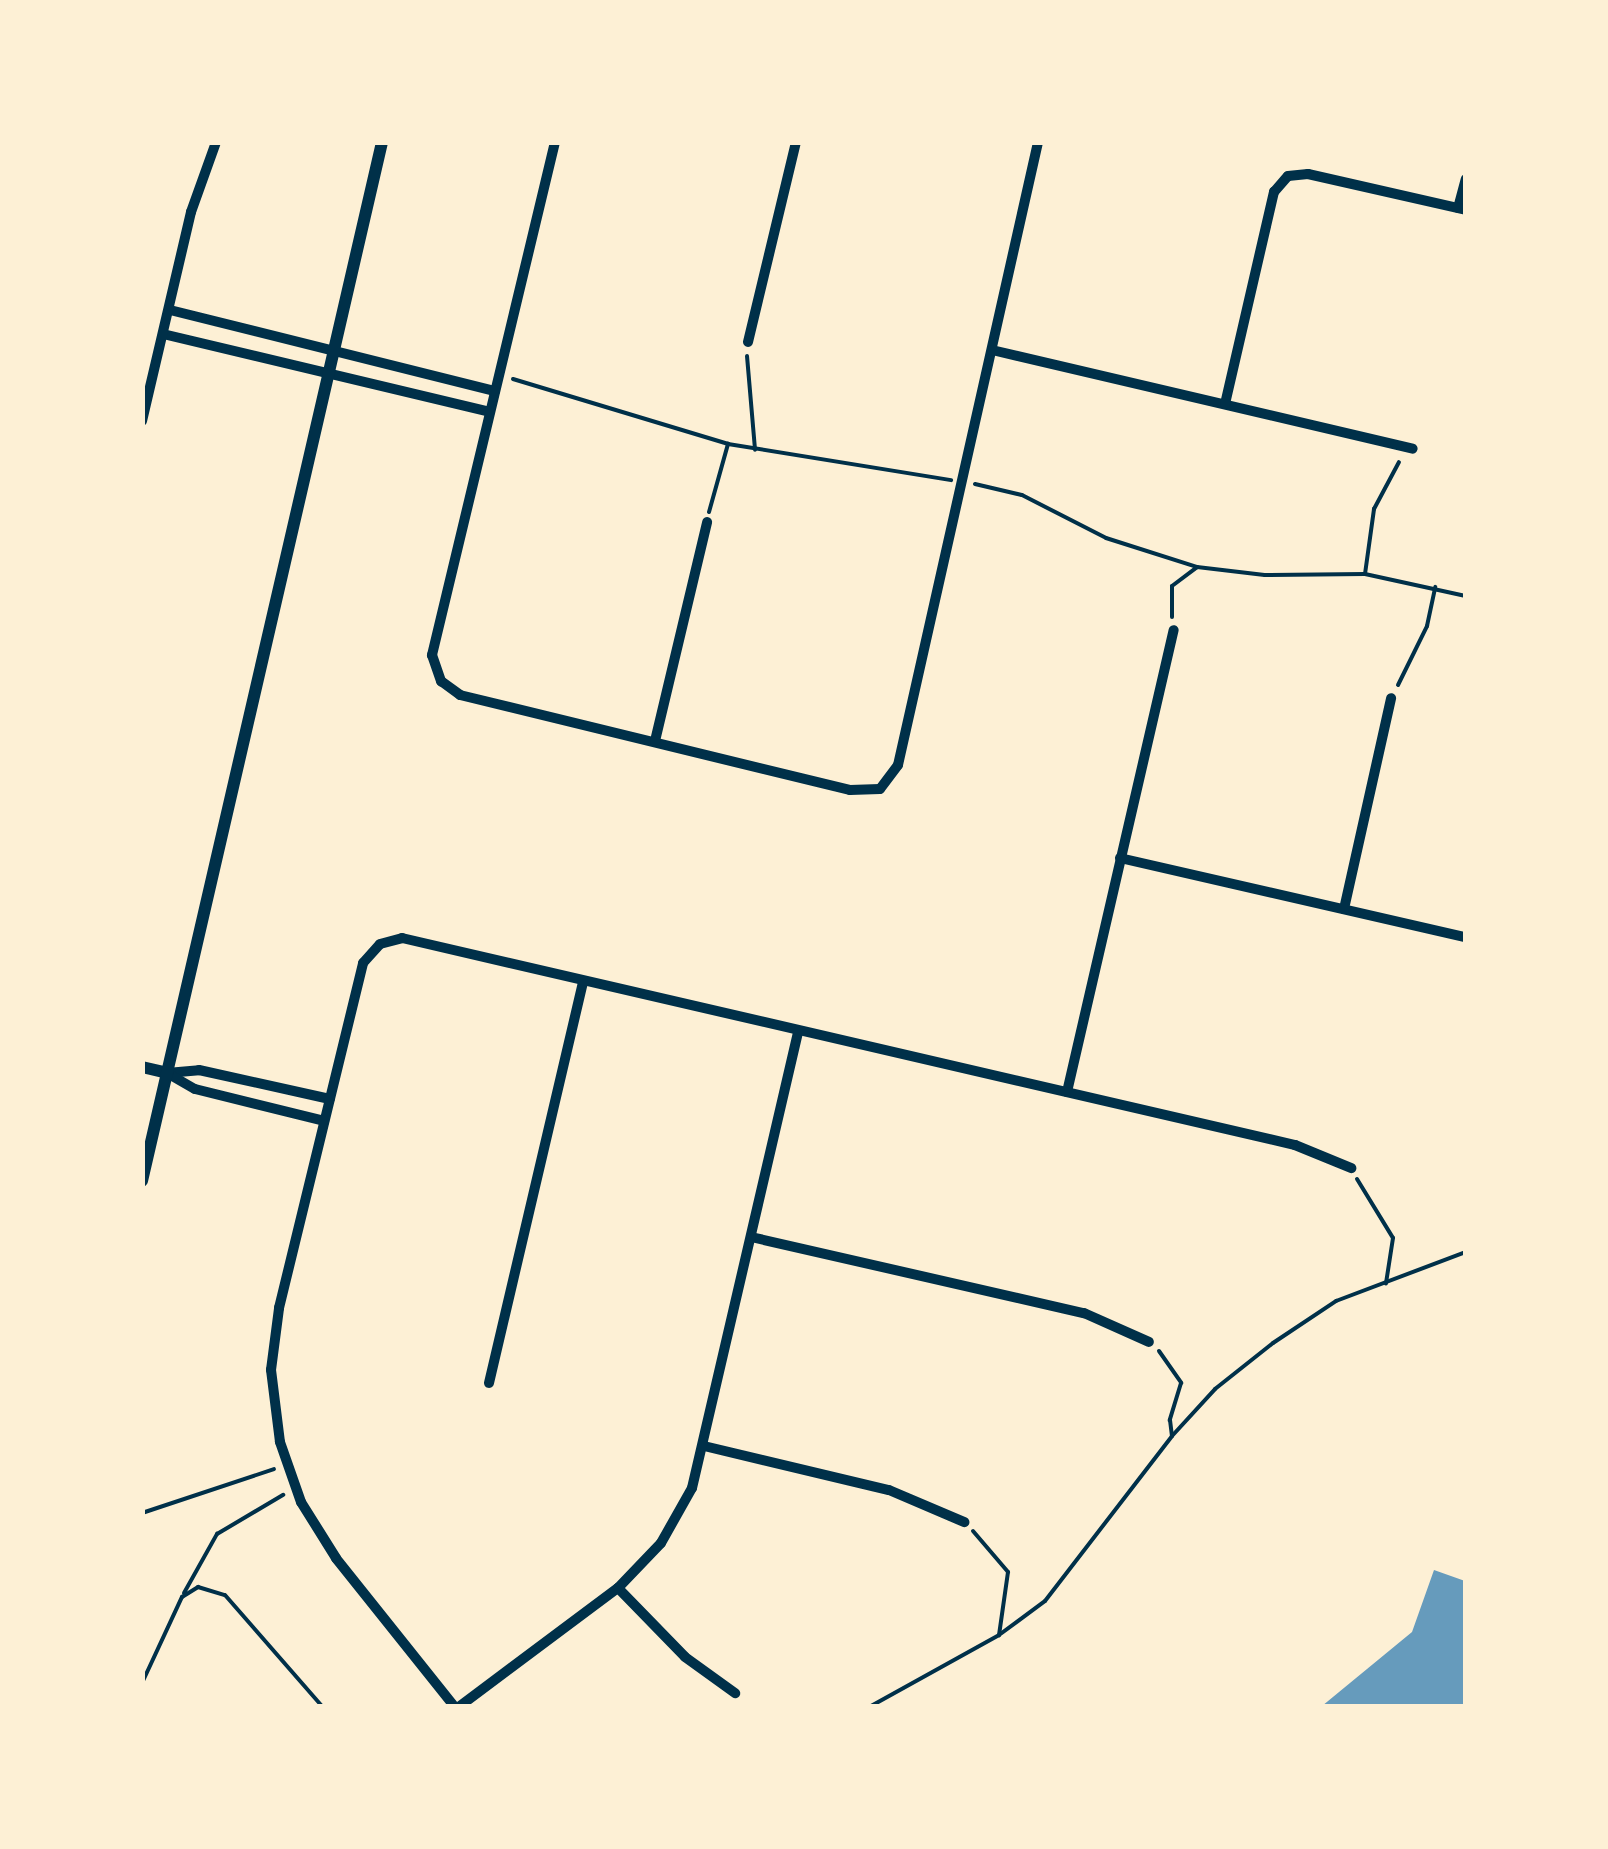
<!DOCTYPE html>
<style>
body{margin:0}
#map{position:relative;width:1608px;height:1849px;overflow:hidden;background:#fdf0d5;font-family:"DM Sans",sans-serif}
div>[style]{position:absolute}
.water>*{inset:0;background:#669bbc}
.path>*{height:4px;margin:-2px;padding:0 2px;transform-origin:2px;border-radius:2px;background:#003049}
.minor>*{height:10px;margin:-5px;padding:0 5px;transform-origin:5px;border-radius:5px;background:#003049}
.tertiary>*{height:12px;margin:-6px;padding:0 6px;transform-origin:6px;border-radius:6px;background:#003049}
span{translate:-50% -50%;white-space:nowrap;text-align:center;line-height:1.15;-webkit-text-stroke:10px #fdf0d5;paint-order:stroke}
.frame{position:absolute;inset:0;border:145px solid #fdf0d5;pointer-events:none}
</style>
<div id="map">
<div class="water">
<i style="clip-path:polygon(1434px 1570px,1465px 1581px,1465px 1706px,1322px 1706px,1412px 1632px)"></i>
</div>
<div class="path">
<i style="left:747px;top:356px;width:94px;rotate:85.1deg"></i>
<i style="left:513px;top:379px;width:225px;rotate:16.8deg"></i>
<i style="left:728px;top:444px;width:226px;rotate:9.2deg"></i>
<i style="left:975px;top:484px;width:48px;rotate:13.2deg"></i>
<i style="left:1022px;top:495px;width:94px;rotate:27.1deg"></i>
<i style="left:1106px;top:538px;width:96px;rotate:17.7deg"></i>
<i style="left:1197px;top:567px;width:68px;rotate:6.7deg"></i>
<i style="left:1265px;top:575px;width:100px;rotate:-0.6deg"></i>
<i style="left:1365px;top:574px;width:103px;rotate:12.3deg"></i>
<i style="left:709px;top:512px;width:71px;rotate:-74.4deg"></i>
<i style="left:1365px;top:574px;width:66px;rotate:-82.1deg"></i>
<i style="left:1374px;top:509px;width:53px;rotate:-62deg"></i>
<i style="left:1172px;top:617px;width:31px;rotate:-90deg"></i>
<i style="left:1172px;top:586px;width:31px;rotate:-37deg"></i>
<i style="left:1398px;top:685px;width:66px;rotate:-63.8deg"></i>
<i style="left:1427px;top:626px;width:40px;rotate:-78deg"></i>
<i style="left:1357px;top:1179px;width:69px;rotate:58.6deg"></i>
<i style="left:1393px;top:1238px;width:46px;rotate:98.8deg"></i>
<i style="left:1159px;top:1351px;width:39px;rotate:55deg"></i>
<i style="left:1181px;top:1383px;width:39px;rotate:107deg"></i>
<i style="left:1170px;top:1420px;width:16px;rotate:83deg"></i>
<i style="left:142px;top:1513px;width:139px;rotate:-18.4deg"></i>
<i style="left:973px;top:1531px;width:54px;rotate:49.5deg"></i>
<i style="left:1008px;top:1572px;width:64px;rotate:98.1deg"></i>
<i style="left:184px;top:1593px;width:68px;rotate:-60.8deg"></i>
<i style="left:217px;top:1534px;width:77px;rotate:-30.6deg"></i>
<i style="left:142px;top:1683px;width:95px;rotate:-65.1deg"></i>
<i style="left:182px;top:1597px;width:19px;rotate:-32deg"></i>
<i style="left:198px;top:1587px;width:28px;rotate:17deg"></i>
<i style="left:225px;top:1595px;width:147px;rotate:48.9deg"></i>
<i style="left:871px;top:1706px;width:146px;rotate:-29deg"></i>
<i style="left:999px;top:1635px;width:57px;rotate:-36.5deg"></i>
<i style="left:1045px;top:1601px;width:208px;rotate:-52.4deg"></i>
<i style="left:1172px;top:1436px;width:64px;rotate:-47.5deg"></i>
<i style="left:1215px;top:1389px;width:74px;rotate:-38.4deg"></i>
<i style="left:1273px;top:1343px;width:76px;rotate:-33.7deg"></i>
<i style="left:1336px;top:1301px;width:139px;rotate:-20.7deg"></i>
</div>
<div class="minor">
<i style="left:555px;top:142px;width:528px;rotate:103.48deg"></i>
<i style="left:432px;top:655px;width:28px;rotate:71deg"></i>
<i style="left:441px;top:681px;width:24px;rotate:36deg"></i>
<i style="left:460px;top:695px;width:401px;rotate:13.7deg"></i>
<i style="left:850px;top:790px;width:30px;rotate:-2deg"></i>
<i style="left:880px;top:789px;width:30px;rotate:-53deg"></i>
<i style="left:898px;top:765px;width:639px;rotate:-77.33deg"></i>
<i style="left:1458px;top:208px;width:30px;rotate:-75deg"></i>
<i style="left:170px;top:310px;width:335px;rotate:14deg"></i>
<i style="left:163px;top:334px;width:336px;rotate:13.4deg"></i>
<i style="left:748px;top:342px;width:206px;rotate:-76.5deg"></i>
<i style="left:992px;top:350px;width:432px;rotate:13.2deg"></i>
<i style="left:1225px;top:404px;width:218px;rotate:-77deg"></i>
<i style="left:1274px;top:192px;width:21px;rotate:-49deg"></i>
<i style="left:1288px;top:176px;width:20px;rotate:-6deg"></i>
<i style="left:1308px;top:174px;width:162px;rotate:12.8deg"></i>
<i style="left:142px;top:421px;width:215px;rotate:-76.8deg"></i>
<i style="left:191px;top:212px;width:74px;rotate:-70.3deg"></i>
<i style="left:655px;top:741px;width:225px;rotate:-76.6deg"></i>
<i style="left:1120px;top:858px;width:355px;rotate:12.9deg"></i>
<i style="left:1344px;top:909px;width:216px;rotate:-77.4deg"></i>
<i style="left:167px;top:1073px;width:32px;rotate:-5deg"></i>
<i style="left:199px;top:1070px;width:134px;rotate:12.5deg"></i>
<i style="left:167px;top:1073px;width:32px;rotate:30deg"></i>
<i style="left:195px;top:1089px;width:133px;rotate:13.9deg"></i>
<i style="left:1067px;top:1092px;width:474px;rotate:-77deg"></i>
<i style="left:751px;top:1237px;width:342px;rotate:12.9deg"></i>
<i style="left:1084px;top:1313px;width:71px;rotate:24deg"></i>
<i style="left:489px;top:1383px;width:413px;rotate:-76.8deg"></i>
<i style="left:704px;top:1446px;width:190px;rotate:13.4deg"></i>
<i style="left:889px;top:1490px;width:82px;rotate:23.1deg"></i>
<i style="left:618px;top:1588px;width:96px;rotate:45.8deg"></i>
<i style="left:685px;top:1657px;width:62px;rotate:35.8deg"></i>
<i style="left:454px;top:1706px;width:189px;rotate:-128.6deg"></i>
<i style="left:336px;top:1558px;width:66px;rotate:-122deg"></i>
<i style="left:301px;top:1502px;width:64px;rotate:-109.3deg"></i>
<i style="left:280px;top:1442px;width:73px;rotate:-97.1deg"></i>
<i style="left:271px;top:1370px;width:63px;rotate:-82.6deg"></i>
<i style="left:279px;top:1308px;width:355px;rotate:-76.3deg"></i>
<i style="left:363px;top:963px;width:25px;rotate:-48deg"></i>
<i style="left:380px;top:944px;width:23px;rotate:-15deg"></i>
<i style="left:402px;top:938px;width:917px;rotate:13.05deg"></i>
<i style="left:1295px;top:1145px;width:61px;rotate:22.3deg"></i>
<i style="left:460px;top:1706px;width:197px;rotate:-36.8deg"></i>
<i style="left:618px;top:1588px;width:62px;rotate:-46.3deg"></i>
<i style="left:661px;top:1543px;width:63px;rotate:-60.6deg"></i>
<i style="left:692px;top:1488px;width:469px;rotate:-76.9deg"></i>
</div>
<div class="tertiary">
<i style="left:142px;top:1067px;width:26px;rotate:13deg"></i>
<i style="left:142px;top:1181px;width:1066px;rotate:-76.99deg"></i>
</div>
<div class="frame"></div>
</div>
